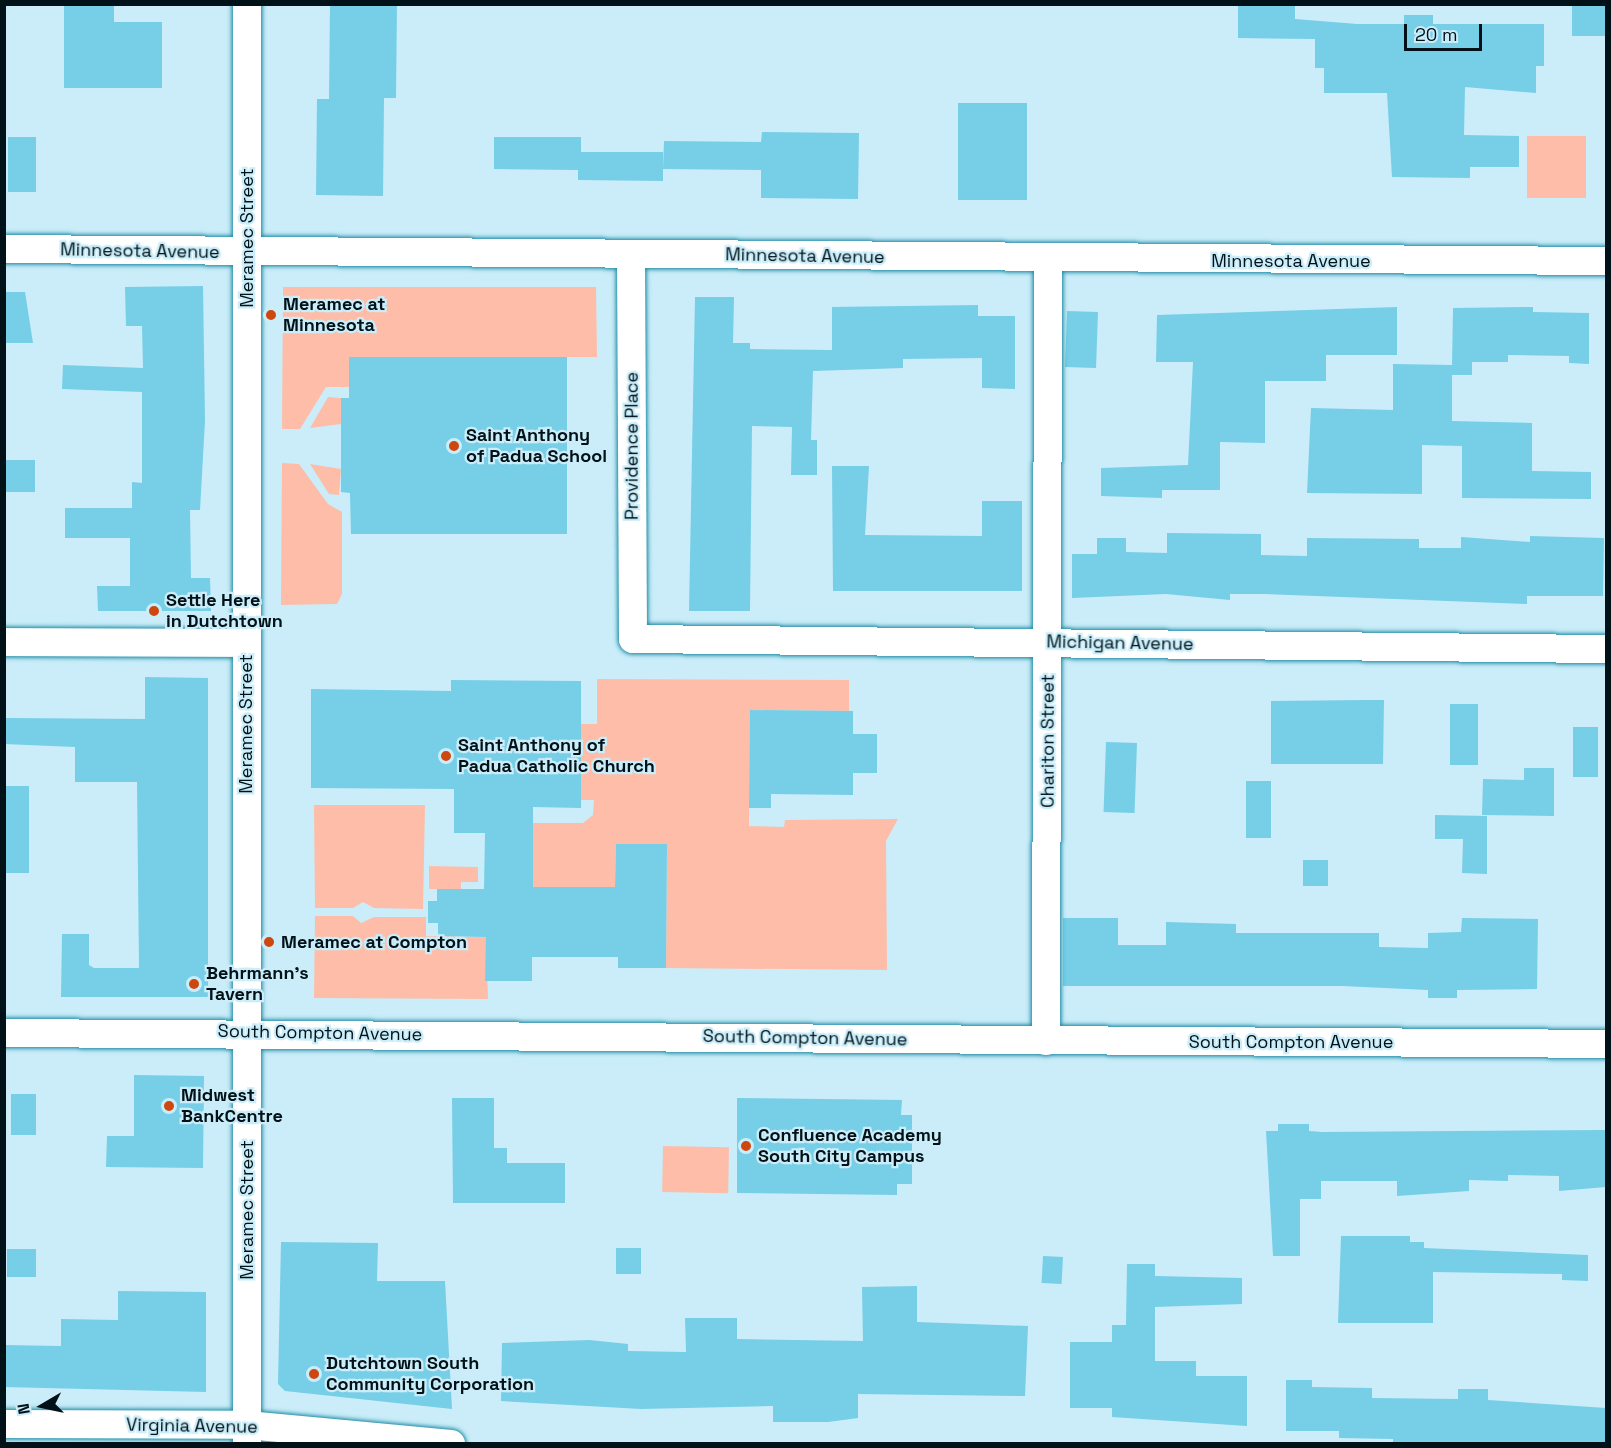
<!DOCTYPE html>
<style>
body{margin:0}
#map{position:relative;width:1611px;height:1448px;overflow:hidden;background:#caedf9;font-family:"Space Grotesk",sans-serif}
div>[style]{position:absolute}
.green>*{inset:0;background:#febda8;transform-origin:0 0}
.building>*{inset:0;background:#76cee7;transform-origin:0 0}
.roads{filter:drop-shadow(0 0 2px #1f8da7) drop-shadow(0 0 2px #1f8da7)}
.minor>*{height:28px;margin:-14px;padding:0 14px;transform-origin:14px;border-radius:14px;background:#fff}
.dots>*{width:16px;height:16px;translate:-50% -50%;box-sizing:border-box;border:3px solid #caedf9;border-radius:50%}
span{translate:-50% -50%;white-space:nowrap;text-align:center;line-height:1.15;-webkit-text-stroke:4.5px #caedf9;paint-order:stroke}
.street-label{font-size:18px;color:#001117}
.poi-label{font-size:18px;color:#001117;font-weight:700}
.left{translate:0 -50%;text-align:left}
.frame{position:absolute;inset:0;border:6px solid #001117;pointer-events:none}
.north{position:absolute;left:12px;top:1376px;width:60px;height:60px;-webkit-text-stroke:4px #caedf9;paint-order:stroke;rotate:261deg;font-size:16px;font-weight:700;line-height:24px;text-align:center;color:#001117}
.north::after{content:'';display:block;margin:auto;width:21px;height:27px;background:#001117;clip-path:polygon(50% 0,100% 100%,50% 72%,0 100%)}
.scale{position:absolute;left:1404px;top:24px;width:78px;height:27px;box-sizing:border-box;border:3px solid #001117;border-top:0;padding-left:8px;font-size:18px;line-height:21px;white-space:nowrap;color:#001117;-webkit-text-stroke:4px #caedf9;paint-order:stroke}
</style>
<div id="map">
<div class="green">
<i style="left:1527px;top:136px;width:59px;height:62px"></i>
<i style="clip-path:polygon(283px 287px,596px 287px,597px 357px,349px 357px,349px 387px,326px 387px,300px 429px,282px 429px)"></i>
<i style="clip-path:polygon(328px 397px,341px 398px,341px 424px,310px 428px)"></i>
<i style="clip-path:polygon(282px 463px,299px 464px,328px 504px,342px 512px,342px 594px,337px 604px,281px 605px)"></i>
<i style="clip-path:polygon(310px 464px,341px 469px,339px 495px,329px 494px)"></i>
<i style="clip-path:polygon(597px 679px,849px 680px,849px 711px,750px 710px,749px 826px,784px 827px,785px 820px,898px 819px,886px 841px,887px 970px,666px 968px,667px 845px,616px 844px,615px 887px,533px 887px,533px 843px,516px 843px,516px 823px,583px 823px,593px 815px,594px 800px,581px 800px,581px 724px,597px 724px)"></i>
<i style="clip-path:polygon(314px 805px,425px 805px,423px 909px,374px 908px,363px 902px,353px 908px,315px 908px)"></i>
<i style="clip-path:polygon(429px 866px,478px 867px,478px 882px,461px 882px,461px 889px,429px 889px)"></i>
<i style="clip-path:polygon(315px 916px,353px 916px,361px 923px,374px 917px,426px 917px,426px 936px,486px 937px,488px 999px,314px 998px)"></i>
<i style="left:663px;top:1146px;width:66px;height:46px;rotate:1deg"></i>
</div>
<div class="building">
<i style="clip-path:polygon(330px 4px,397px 4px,396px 98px,384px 98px,383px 196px,316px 195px,317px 99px,329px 99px)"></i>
<i style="clip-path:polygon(1238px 4px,1295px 4px,1295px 19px,1357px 24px,1404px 24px,1404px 15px,1433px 15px,1433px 24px,1544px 24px,1544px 66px,1536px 66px,1536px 93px,1465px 87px,1464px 135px,1519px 136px,1519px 167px,1470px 167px,1470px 178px,1392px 177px,1387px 93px,1324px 93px,1324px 68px,1315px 68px,1315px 39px,1238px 38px)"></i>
<i style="left:1572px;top:4px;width:34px;height:32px"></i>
<i style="clip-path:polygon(64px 6px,114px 6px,114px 22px,162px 22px,162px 88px,64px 88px)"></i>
<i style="left:958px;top:103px;width:69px;height:97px"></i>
<i style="clip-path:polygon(762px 132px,859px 133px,858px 199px,761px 198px,761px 170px,663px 169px,664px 141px,761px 142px)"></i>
<i style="left:8px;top:137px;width:28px;height:55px"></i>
<i style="clip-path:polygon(494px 137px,581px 137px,581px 152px,663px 152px,663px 181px,578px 180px,578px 170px,494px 169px)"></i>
<i style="clip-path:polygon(203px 286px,205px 421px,200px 510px,190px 510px,191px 578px,210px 578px,211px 611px,98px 611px,97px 586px,130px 586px,130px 538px,65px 538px,65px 508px,132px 508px,132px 482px,142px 483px,142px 392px,62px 389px,63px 365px,143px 368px,142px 326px,126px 326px,125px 287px)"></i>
<i style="clip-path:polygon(4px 292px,25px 292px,33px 343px,4px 343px)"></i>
<i style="clip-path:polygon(695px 297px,734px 297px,733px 343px,750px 343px,750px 349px,832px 350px,832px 307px,978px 305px,978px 316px,1015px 316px,1015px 389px,982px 388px,982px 358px,903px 359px,903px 368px,813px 371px,811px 440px,817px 440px,817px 475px,791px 475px,792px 427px,752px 426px,750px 611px,689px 611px)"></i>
<i style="clip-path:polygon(1397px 307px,1397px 355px,1326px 355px,1326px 381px,1265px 381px,1265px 443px,1220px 442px,1220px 490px,1162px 490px,1162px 498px,1101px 496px,1101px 468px,1188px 465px,1193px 362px,1156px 362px,1157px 315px)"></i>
<i style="clip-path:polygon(1533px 307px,1533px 312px,1589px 313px,1589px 364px,1569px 363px,1569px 356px,1508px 355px,1508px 362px,1472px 362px,1472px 375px,1452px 375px,1452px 421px,1532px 423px,1532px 471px,1591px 472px,1591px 499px,1462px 498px,1462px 446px,1422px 445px,1422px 494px,1307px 493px,1311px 408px,1393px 410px,1393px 364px,1452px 365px,1453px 308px)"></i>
<i style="left:1067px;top:311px;width:31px;height:56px;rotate:2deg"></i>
<i style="clip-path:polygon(349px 357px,567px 357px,567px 534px,351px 534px,350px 493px,341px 492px,341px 398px,349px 398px)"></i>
<i style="left:6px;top:460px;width:29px;height:32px"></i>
<i style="clip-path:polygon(832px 466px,869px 466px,865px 535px,982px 536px,982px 501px,1022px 501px,1022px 591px,833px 591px)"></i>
<i style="clip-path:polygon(1167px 533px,1261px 534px,1261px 555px,1307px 556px,1307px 538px,1419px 539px,1419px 548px,1461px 548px,1461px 537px,1530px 542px,1530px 536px,1604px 538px,1603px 596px,1527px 596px,1527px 604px,1264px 594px,1230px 594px,1230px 600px,1166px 594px,1072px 598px,1072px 554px,1097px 554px,1097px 538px,1126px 538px,1126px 552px,1167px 553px)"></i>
<i style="clip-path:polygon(145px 677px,208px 678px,208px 997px,61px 997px,62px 934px,89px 934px,89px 965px,94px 968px,139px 968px,137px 782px,75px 782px,75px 747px,4px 744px,4px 718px,145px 719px)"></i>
<i style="clip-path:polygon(451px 680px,581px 681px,581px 808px,533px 807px,533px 887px,615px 887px,616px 844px,667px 844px,666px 968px,618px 968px,618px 957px,532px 957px,532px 981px,485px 981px,486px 937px,438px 936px,438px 923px,428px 923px,428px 901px,437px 901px,437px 889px,484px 889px,485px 833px,454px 833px,454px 789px,311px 788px,311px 689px,451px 691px)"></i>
<i style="clip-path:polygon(1364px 700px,1384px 700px,1383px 764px,1271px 764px,1271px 701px)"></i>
<i style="left:1450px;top:704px;width:28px;height:61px"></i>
<i style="clip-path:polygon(750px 710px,853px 711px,853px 734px,877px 734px,877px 773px,853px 773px,853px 795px,771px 794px,771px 808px,749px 808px)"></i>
<i style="left:1573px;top:727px;width:25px;height:50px"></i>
<i style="left:1106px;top:742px;width:31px;height:70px;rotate:2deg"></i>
<i style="clip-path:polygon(1524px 768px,1554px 768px,1554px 816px,1482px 815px,1483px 779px,1524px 780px)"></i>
<i style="left:1246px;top:781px;width:25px;height:57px"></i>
<i style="left:4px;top:786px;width:25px;height:87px"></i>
<i style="clip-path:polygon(1435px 815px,1487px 816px,1487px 874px,1462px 873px,1463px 839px,1435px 839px)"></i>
<i style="left:1303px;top:860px;width:25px;height:26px"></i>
<i style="clip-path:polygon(1063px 918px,1118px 918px,1118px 945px,1166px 945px,1166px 922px,1236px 924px,1236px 933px,1379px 933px,1379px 947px,1428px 948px,1428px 933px,1461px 932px,1462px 918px,1538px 919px,1537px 989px,1457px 990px,1457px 998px,1428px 998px,1428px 990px,1342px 986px,1063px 986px)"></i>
<i style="clip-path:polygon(134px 1075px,204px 1076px,203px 1168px,106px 1167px,107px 1136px,134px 1136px)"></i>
<i style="left:11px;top:1094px;width:25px;height:41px"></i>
<i style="clip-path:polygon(452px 1098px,494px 1098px,494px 1148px,507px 1148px,507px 1163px,565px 1163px,565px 1203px,453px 1203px)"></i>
<i style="clip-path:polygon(737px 1098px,902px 1100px,901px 1115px,912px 1115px,912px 1184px,897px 1184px,897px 1195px,737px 1193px)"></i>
<i style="clip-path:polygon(1278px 1124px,1309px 1124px,1309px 1131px,1322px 1132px,1606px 1130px,1606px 1187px,1559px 1191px,1559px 1176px,1508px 1175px,1508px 1181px,1469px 1180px,1469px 1191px,1397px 1196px,1397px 1181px,1321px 1181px,1321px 1199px,1300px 1199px,1300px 1256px,1273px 1256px,1266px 1131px,1278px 1131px)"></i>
<i style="clip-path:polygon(1341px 1236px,1410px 1236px,1410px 1242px,1424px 1242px,1424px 1248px,1588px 1255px,1588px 1281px,1562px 1280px,1562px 1274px,1433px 1272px,1433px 1323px,1338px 1323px)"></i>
<i style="clip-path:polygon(281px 1242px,378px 1243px,377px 1281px,445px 1281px,452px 1409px,285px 1391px,278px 1384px)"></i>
<i style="left:616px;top:1248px;width:25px;height:26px"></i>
<i style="left:7px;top:1249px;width:29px;height:28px"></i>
<i style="left:1043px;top:1256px;width:20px;height:27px;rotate:3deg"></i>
<i style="clip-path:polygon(1127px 1264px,1155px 1264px,1155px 1276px,1242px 1278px,1242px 1304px,1155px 1307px,1155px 1361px,1196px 1361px,1196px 1376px,1247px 1376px,1247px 1426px,1112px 1417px,1112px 1408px,1070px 1408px,1070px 1342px,1112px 1342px,1112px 1325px,1126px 1325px)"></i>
<i style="clip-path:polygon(917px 1286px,917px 1322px,1028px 1326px,1025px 1396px,858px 1394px,858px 1418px,828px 1422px,773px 1422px,773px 1406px,641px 1409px,501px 1401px,502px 1343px,589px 1340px,628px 1344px,628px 1351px,686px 1352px,685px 1318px,737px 1318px,737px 1339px,863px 1341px,862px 1287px)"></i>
<i style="clip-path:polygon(118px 1291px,206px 1292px,206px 1392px,4px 1387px,4px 1345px,61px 1346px,61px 1319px,118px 1320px)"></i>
<i style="clip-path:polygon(1286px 1380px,1312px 1380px,1312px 1387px,1372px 1388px,1372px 1398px,1458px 1399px,1458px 1389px,1488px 1389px,1488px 1400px,1606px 1408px,1606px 1443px,1393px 1443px,1393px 1439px,1339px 1438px,1339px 1431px,1286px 1431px)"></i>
</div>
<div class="roads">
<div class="minor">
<i style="left:4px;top:249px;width:1602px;rotate:0.43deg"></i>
<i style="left:631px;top:254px;width:385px;rotate:89.7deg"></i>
<i style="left:633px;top:639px;width:973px;rotate:0.59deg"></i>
<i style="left:4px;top:642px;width:242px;rotate:0.2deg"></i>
<i style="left:4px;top:1033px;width:1602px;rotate:0.39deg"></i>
<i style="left:1046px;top:1041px;width:780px;rotate:-89.85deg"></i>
<i style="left:4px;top:1424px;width:243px;rotate:0.2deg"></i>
<i style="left:247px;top:1425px;width:205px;rotate:5.3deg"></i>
<i style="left:247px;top:1444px;width:1440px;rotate:-90deg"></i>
</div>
</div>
<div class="dots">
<i style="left:271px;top:315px;background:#cd470f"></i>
<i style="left:454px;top:446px;background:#cd470f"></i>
<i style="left:154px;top:611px;background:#cd470f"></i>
<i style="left:446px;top:756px;background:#cd470f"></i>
<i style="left:269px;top:942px;background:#cd470f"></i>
<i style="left:194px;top:984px;background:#cd470f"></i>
<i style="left:169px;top:1106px;background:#cd470f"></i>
<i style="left:746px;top:1146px;background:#cd470f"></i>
<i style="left:314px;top:1374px;background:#cd470f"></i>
</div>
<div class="street-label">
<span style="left:247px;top:238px;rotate:-90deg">Meramec Street</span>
<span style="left:140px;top:251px;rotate:1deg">Minnesota Avenue</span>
<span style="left:805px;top:256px;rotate:1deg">Minnesota Avenue</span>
<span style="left:1291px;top:261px">Minnesota Avenue</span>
<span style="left:632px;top:446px;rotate:-90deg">Providence Place</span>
<span style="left:1120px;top:643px;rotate:1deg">Michigan Avenue</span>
<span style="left:246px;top:724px;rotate:-90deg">Meramec Street</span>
<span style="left:1048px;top:741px;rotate:-90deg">Chariton Street</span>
<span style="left:320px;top:1033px;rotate:1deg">South Compton Avenue</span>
<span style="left:805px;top:1038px;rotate:1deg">South Compton Avenue</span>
<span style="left:1291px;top:1042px">South Compton Avenue</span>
<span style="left:247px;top:1210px;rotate:-90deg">Meramec Street</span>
<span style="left:192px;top:1426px;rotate:1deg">Virginia Avenue</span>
</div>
<div class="poi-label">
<span class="left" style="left:283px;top:315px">Meramec at<br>Minnesota</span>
<span class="left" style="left:466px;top:446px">Saint Anthony<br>of Padua School</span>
<span class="left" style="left:166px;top:611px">Settle Here<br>in Dutchtown</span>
<span class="left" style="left:458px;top:756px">Saint Anthony of<br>Padua Catholic Church</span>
<span class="left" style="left:281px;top:942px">Meramec at Compton</span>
<span class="left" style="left:206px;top:984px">Behrmann's<br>Tavern</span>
<span class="left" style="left:181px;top:1106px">Midwest<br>BankCentre</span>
<span class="left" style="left:758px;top:1146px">Confluence Academy<br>South City Campus</span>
<span class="left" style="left:326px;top:1374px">Dutchtown South<br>Community Corporation</span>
</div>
<div class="frame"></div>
<div class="north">N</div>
<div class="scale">20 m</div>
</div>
